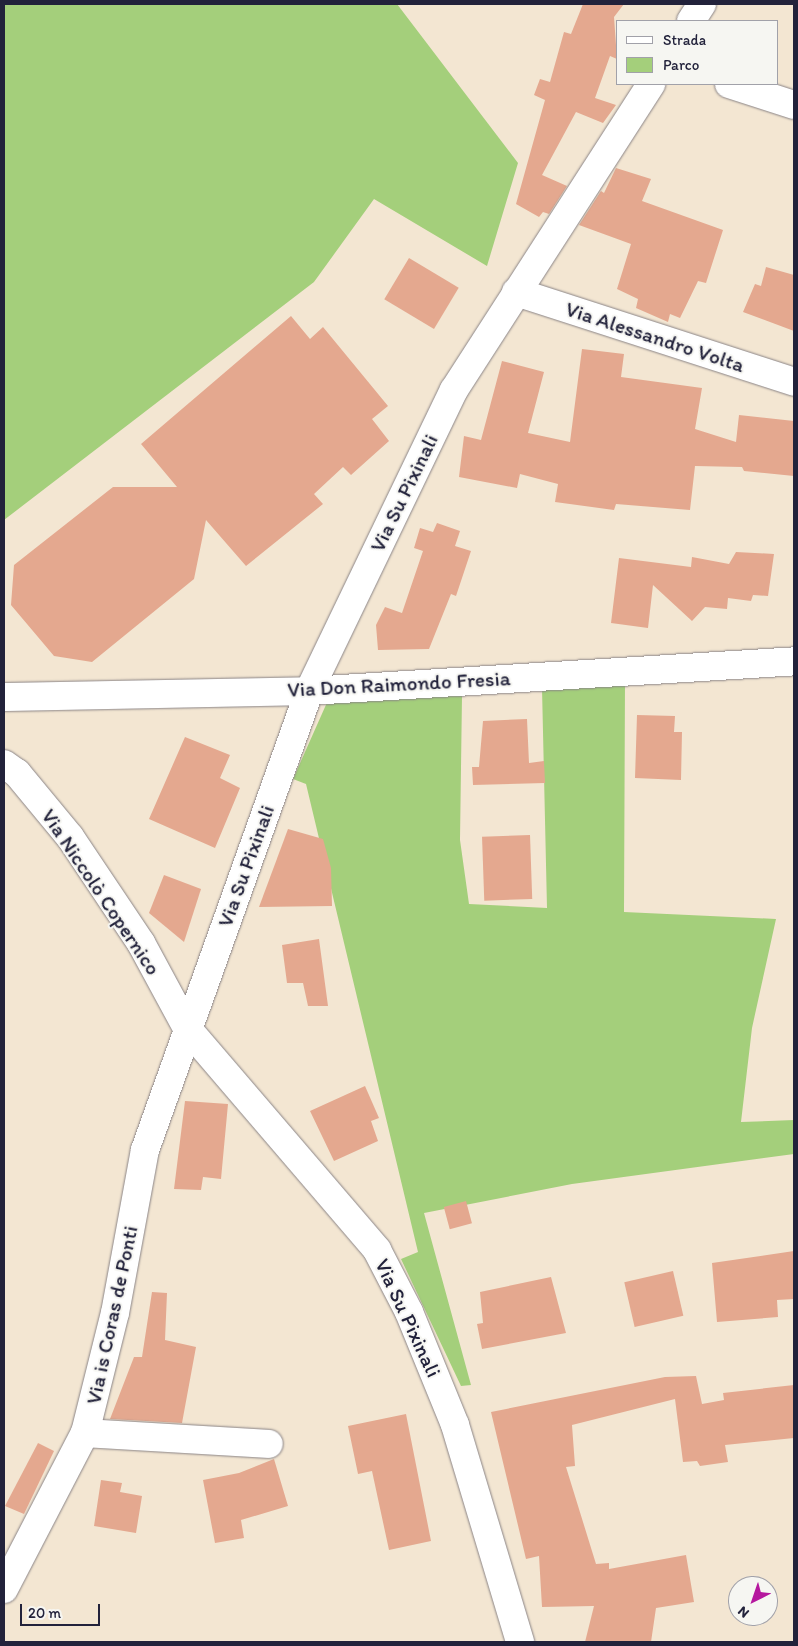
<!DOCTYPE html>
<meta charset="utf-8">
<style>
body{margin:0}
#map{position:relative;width:798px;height:1646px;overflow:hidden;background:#f3e6d2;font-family:Itim,sans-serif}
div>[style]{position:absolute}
.green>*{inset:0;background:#a4cf7b}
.building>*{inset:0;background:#e4a88f;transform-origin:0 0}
.roads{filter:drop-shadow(0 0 1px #8a8486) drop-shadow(0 0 1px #8a8486)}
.minor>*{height:28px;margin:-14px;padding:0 14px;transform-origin:14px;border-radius:14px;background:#fff}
span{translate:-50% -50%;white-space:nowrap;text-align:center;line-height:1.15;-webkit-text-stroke:4px #f6f6f2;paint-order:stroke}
.street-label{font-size:21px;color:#22223b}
.frame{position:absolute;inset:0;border:5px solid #22223b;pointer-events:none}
.legend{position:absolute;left:616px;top:20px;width:162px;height:65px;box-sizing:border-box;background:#f6f6f2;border:1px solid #a1a1a9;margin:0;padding:6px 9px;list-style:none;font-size:15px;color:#22223b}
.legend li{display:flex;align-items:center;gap:10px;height:25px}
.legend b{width:25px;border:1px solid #a1a1a9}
.north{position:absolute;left:728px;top:1576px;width:50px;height:50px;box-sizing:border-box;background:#f6f6f2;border:1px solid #a1a1a9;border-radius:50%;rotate:221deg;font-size:14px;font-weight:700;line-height:20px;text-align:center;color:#22223b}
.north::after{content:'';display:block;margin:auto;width:18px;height:22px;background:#b5179e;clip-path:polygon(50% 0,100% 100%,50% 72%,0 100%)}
.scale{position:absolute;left:20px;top:1604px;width:80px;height:22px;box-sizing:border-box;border:2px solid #22223b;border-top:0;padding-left:6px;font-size:15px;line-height:18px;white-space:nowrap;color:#22223b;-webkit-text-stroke:4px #f6f6f2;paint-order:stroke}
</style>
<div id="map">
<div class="green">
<i style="clip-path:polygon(4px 4px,397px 4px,518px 163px,487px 266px,374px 199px,314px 282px,4px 520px)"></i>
<i style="clip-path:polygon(625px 683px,624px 912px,776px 919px,752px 1028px,741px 1122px,794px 1120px,794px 1154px,572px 1184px,424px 1213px,471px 1385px,461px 1386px,401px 1259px,418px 1252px,306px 784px,293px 779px,329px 698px,462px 696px,460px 840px,469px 904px,547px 908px,542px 688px)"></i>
</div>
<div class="building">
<i style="clip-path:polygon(583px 4px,624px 4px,614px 17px,617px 59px,610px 56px,595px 98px,616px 105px,603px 123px,576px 112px,542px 175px,567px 186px,549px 214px,543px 212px,539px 217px,516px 204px,545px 100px,534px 95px,540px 79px,550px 82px,564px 32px,571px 34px)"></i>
<i style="clip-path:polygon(616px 168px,651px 179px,642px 201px,723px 230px,706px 283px,698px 281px,680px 318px,670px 314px,668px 322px,636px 308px,638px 299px,617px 289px,631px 244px,579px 225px,601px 191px,604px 193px)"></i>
<i style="left:409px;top:258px;width:58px;height:48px;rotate:31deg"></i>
<i style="clip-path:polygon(766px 267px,794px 275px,794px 331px,743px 312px,755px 284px,761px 286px)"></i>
<i style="clip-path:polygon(291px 316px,310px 339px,323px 327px,388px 406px,372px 419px,389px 441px,351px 475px,343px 467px,314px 494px,323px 504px,246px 566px,206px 520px,194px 579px,92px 662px,54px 656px,11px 605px,14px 565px,113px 487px,177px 487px,141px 444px)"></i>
<i style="clip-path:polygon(582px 349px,624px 354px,621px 377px,702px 388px,695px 429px,736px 442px,739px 415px,794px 421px,794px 476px,744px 471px,742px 467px,695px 466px,690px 510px,616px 504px,614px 510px,555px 502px,558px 484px,520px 474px,517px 488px,459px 477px,464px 436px,481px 440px,502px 361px,544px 372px,528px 433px,570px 442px)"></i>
<i style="clip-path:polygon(437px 523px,460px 531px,455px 546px,471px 551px,456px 596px,451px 594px,429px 649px,378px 650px,376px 625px,385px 607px,402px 613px,423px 551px,414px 548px,420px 528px,433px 532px)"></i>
<i style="clip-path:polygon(736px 552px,774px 554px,768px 596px,753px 595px,751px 601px,728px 598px,727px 609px,705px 607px,692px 621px,653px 585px,648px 628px,611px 623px,619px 558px,691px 567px,692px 557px,729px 564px)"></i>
<i style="clip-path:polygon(637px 715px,675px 716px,674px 732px,682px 732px,681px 780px,635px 778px)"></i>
<i style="clip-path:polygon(527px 719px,529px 763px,544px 761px,545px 783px,473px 785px,472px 767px,479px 767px,483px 721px)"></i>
<i style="clip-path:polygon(185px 737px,230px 755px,220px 778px,240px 788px,215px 848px,149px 819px)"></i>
<i style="clip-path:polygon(288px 829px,323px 839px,331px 868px,332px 906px,259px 907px)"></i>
<i style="left:530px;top:835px;width:64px;height:48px;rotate:88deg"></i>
<i style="clip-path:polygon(164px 875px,201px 889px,184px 942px,149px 913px)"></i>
<i style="clip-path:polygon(319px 939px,328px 1006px,308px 1006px,303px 983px,287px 983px,282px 945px)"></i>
<i style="clip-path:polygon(365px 1086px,379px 1118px,371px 1121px,378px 1141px,334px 1161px,310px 1111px)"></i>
<i style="clip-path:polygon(185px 1101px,228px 1104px,221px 1179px,203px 1177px,201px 1190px,174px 1189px)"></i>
<i style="left:466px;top:1201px;width:23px;height:23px;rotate:75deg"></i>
<i style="clip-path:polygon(794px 1251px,794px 1299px,777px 1300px,778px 1317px,717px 1322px,712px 1263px)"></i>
<i style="left:673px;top:1271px;width:46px;height:50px;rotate:77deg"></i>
<i style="clip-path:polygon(551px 1277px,566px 1333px,482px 1349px,477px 1324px,483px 1323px,480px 1292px)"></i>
<i style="clip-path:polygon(152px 1292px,167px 1293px,165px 1340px,196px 1347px,182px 1423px,110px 1419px,134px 1357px,142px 1357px)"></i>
<i style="clip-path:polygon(696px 1376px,702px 1404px,724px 1400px,723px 1393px,794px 1385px,794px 1438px,725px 1445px,728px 1462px,700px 1466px,697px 1461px,683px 1462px,675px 1399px,572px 1425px,575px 1466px,566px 1467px,596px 1564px,609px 1563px,609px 1569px,686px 1555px,694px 1602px,656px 1608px,651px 1642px,585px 1642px,594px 1606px,542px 1607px,539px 1556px,526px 1559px,491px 1412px,665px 1377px)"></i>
<i style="clip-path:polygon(406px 1414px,431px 1541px,389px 1550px,372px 1471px,358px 1474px,348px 1426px)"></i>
<i style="clip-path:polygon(38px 1443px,54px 1451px,24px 1514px,5px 1506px)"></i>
<i style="clip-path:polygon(274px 1459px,288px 1506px,241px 1520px,244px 1538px,215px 1543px,203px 1480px,239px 1473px)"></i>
<i style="clip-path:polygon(101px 1480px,122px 1483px,120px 1492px,142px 1496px,136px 1533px,94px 1526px)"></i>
</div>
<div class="roads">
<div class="minor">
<i style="left:691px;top:21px;width:20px;rotate:-57deg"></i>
<i style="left:729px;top:84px;width:68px;rotate:17.9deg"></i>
<i style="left:516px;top:292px;width:292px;rotate:17.9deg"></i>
<i style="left:4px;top:697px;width:305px;rotate:-1.1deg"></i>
<i style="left:309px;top:691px;width:486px;rotate:-3.5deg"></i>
<i style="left:4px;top:764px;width:16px;rotate:35deg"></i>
<i style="left:17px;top:773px;width:83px;rotate:50.4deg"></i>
<i style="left:70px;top:837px;width:128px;rotate:56.2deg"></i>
<i style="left:141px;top:943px;width:97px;rotate:61.6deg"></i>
<i style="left:187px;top:1028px;width:292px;rotate:49.4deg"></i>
<i style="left:377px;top:1250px;width:70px;rotate:62.7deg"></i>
<i style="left:409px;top:1312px;width:122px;rotate:67.8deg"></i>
<i style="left:455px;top:1425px;width:227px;rotate:73.3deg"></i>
<i style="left:85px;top:1433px;width:184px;rotate:3.4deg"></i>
<i style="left:4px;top:1589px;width:176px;rotate:-62.6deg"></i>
<i style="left:85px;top:1433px;width:124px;rotate:-76deg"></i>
<i style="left:115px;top:1313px;width:166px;rotate:-79.6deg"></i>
<i style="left:145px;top:1150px;width:487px;rotate:-70.3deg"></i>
<i style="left:309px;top:691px;width:334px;rotate:-64.3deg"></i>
<i style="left:454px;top:390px;width:364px;rotate:-57.2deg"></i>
</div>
</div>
<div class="street-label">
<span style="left:655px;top:337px;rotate:18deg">Via Alessandro Volta</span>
<span style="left:404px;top:493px;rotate:-64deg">Via Su Pixinali</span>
<span style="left:399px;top:684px;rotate:-3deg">Via Don Raimondo Fresia</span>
<span style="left:246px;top:866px;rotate:-70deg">Via Su Pixinali</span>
<span style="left:101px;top:892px;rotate:56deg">Via Niccolò Copernico</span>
<span style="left:112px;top:1315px;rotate:-78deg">Via is Coras de Ponti</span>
<span style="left:408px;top:1318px;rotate:65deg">Via Su Pixinali</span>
</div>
<div class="frame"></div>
<ul class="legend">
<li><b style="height:6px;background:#fff"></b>Strada</li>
<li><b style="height:14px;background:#a4cf7b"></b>Parco</li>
</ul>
<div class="north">N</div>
<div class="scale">20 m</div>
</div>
